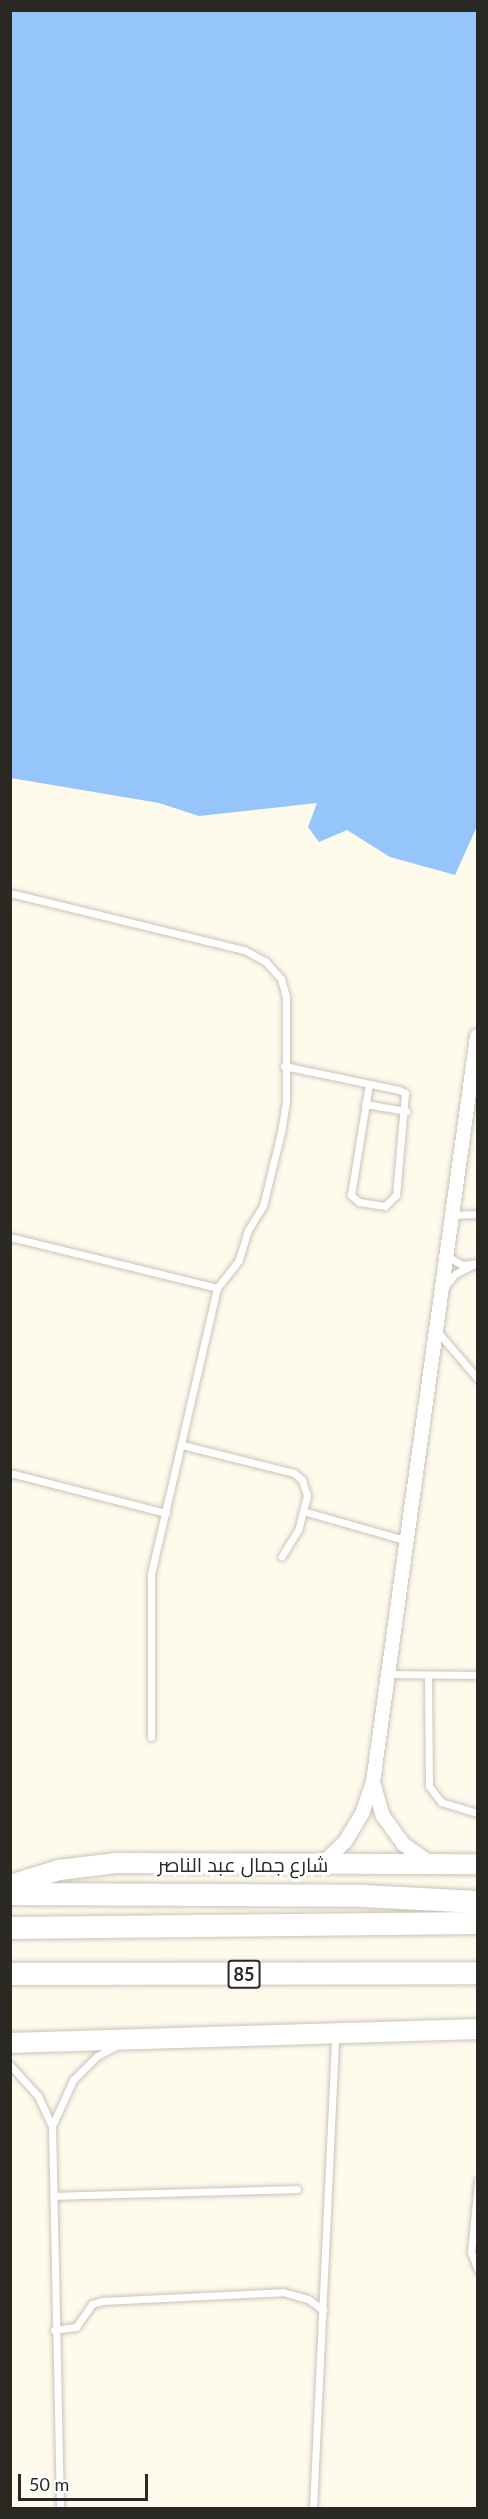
<!DOCTYPE html>
<meta charset="utf-8">
<style>
body{margin:0}
#map{position:relative;width:488px;height:2519px;overflow:hidden;background:#fefaec;font-family:Lato,Cairo,sans-serif}
div>[style]{position:absolute}
.water>*{inset:0;background:#95c5fa}
.roads{filter:drop-shadow(0 0 2px #c9c4b7) drop-shadow(0 0 2px #c9c4b7)}
.service>*{height:7px;margin:-3.5px;padding:0 3.5px;transform-origin:3.5px;border-radius:3.5px;background:#fff}
.minor>*{height:14px;margin:-7px;padding:0 7px;transform-origin:7px;border-radius:7px;background:#fff}
.secondary>*{height:20px;margin:-10px;padding:0 10px;transform-origin:10px;border-radius:10px;background:#fff}
.trunk>*{height:22px;margin:-11px;padding:0 11px;transform-origin:11px;border-radius:11px;background:#fff}
span{translate:-50% -50%;white-space:nowrap;text-align:center;line-height:1.15;-webkit-text-stroke:6px #fff;paint-order:stroke}
.shield-label span{padding:2px 4px;background:#fff;border:2px solid;border-radius:4px;-webkit-text-stroke-width:0}
.shield-label{font-size:18px;color:#292823;font-weight:700}
.street-label{font-size:20px;color:#292823}
.frame{position:absolute;inset:0;border:12px solid #292823;pointer-events:none}
.scale{position:absolute;left:18px;top:2474px;width:130px;height:27px;box-sizing:border-box;border:3px solid #292823;border-top:0;padding-left:8px;font-size:18px;line-height:21px;white-space:nowrap;color:#292823;-webkit-text-stroke:4px #fff;paint-order:stroke}
</style>
<div id="map">
<div class="water">
<i style="clip-path:polygon(10px 11px,477px 11px,478px 824px,455px 875px,390px 857px,347px 830px,319px 842px,308px 827px,317px 803px,199px 816px,159px 803px,11px 778px)"></i>
</div>
<div class="roads">
<div class="service">
<i style="left:10px;top:893px;width:241px;rotate:13.7deg"></i>
<i style="left:244px;top:950px;width:24px;rotate:28deg"></i>
<i style="left:265px;top:961px;width:24px;rotate:48deg"></i>
<i style="left:281px;top:979px;width:19px;rotate:74deg"></i>
<i style="left:286px;top:997px;width:104px;rotate:90deg"></i>
<i style="left:286px;top:1101px;width:31px;rotate:99deg"></i>
<i style="left:281px;top:1132px;width:76px;rotate:103.7deg"></i>
<i style="left:263px;top:1206px;width:28px;rotate:122deg"></i>
<i style="left:248px;top:1230px;width:31px;rotate:107deg"></i>
<i style="left:239px;top:1260px;width:36px;rotate:128deg"></i>
<i style="left:217px;top:1288px;width:294px;rotate:103deg"></i>
<i style="left:151px;top:1575px;width:162px;rotate:90deg"></i>
<i style="left:284px;top:1066px;width:117px;rotate:11.8deg"></i>
<i style="left:399px;top:1090px;width:7px;rotate:27deg"></i>
<i style="left:405px;top:1093px;width:102px;rotate:95deg"></i>
<i style="left:396px;top:1195px;width:16px;rotate:135deg"></i>
<i style="left:385px;top:1206px;width:26px;rotate:-171deg"></i>
<i style="left:359px;top:1202px;width:11px;rotate:-139deg"></i>
<i style="left:351px;top:1195px;width:112px;rotate:-80.8deg"></i>
<i style="left:365px;top:1104px;width:42px;rotate:9.7deg"></i>
<i style="left:452px;top:1215px;width:26px;rotate:-2deg"></i>
<i style="left:10px;top:1237px;width:213px;rotate:13.8deg"></i>
<i style="left:447px;top:1256px;width:17px;rotate:31deg"></i>
<i style="left:462px;top:1265px;width:16px;rotate:-7deg"></i>
<i style="left:446px;top:1285px;width:14px;rotate:-51deg"></i>
<i style="left:455px;top:1274px;width:20px;rotate:-27deg"></i>
<i style="left:436px;top:1330px;width:65px;rotate:49.4deg"></i>
<i style="left:182px;top:1445px;width:115px;rotate:14deg"></i>
<i style="left:294px;top:1473px;width:11px;rotate:41deg"></i>
<i style="left:302px;top:1480px;width:16px;rotate:72deg"></i>
<i style="left:307px;top:1495px;width:36px;rotate:104deg"></i>
<i style="left:298px;top:1530px;width:31px;rotate:122deg"></i>
<i style="left:10px;top:1473px;width:161px;rotate:14.4deg"></i>
<i style="left:303px;top:1511px;width:105px;rotate:16deg"></i>
<i style="left:386px;top:1674px;width:92px;rotate:0.6deg"></i>
<i style="left:428px;top:1675px;width:111px;rotate:89.5deg"></i>
<i style="left:429px;top:1786px;width:20px;rotate:53deg"></i>
<i style="left:441px;top:1802px;width:39px;rotate:17deg"></i>
<i style="left:10px;top:2065px;width:42px;rotate:47.9deg"></i>
<i style="left:38px;top:2096px;width:33px;rotate:65deg"></i>
<i style="left:478px;top:2181px;width:71px;rotate:95.6deg"></i>
<i style="left:471px;top:2252px;width:19px;rotate:69deg"></i>
<i style="left:53px;top:2196px;width:244px;rotate:-1.6deg"></i>
<i style="left:54px;top:2330px;width:22px;rotate:-8deg"></i>
<i style="left:76px;top:2327px;width:28px;rotate:-55deg"></i>
<i style="left:92px;top:2304px;width:10px;rotate:-17deg"></i>
<i style="left:102px;top:2301px;width:181px;rotate:-2.8deg"></i>
<i style="left:283px;top:2292px;width:26px;rotate:16deg"></i>
<i style="left:308px;top:2299px;width:19px;rotate:36deg"></i>
<i style="left:60px;top:2508px;width:382px;rotate:-91.2deg"></i>
<i style="left:52px;top:2126px;width:51px;rotate:-65.5deg"></i>
<i style="left:73px;top:2080px;width:34px;rotate:-45deg"></i>
<i style="left:97px;top:2056px;width:21px;rotate:-28deg"></i>
<i style="left:313px;top:2508px;width:474px;rotate:-87.3deg"></i>
</div>
<div class="minor">
<i style="left:373px;top:1782px;width:35px;rotate:74deg"></i>
<i style="left:383px;top:1816px;width:34px;rotate:54deg"></i>
<i style="left:403px;top:1844px;width:33px;rotate:35deg"></i>
<i style="left:321px;top:1865px;width:33px;rotate:-44deg"></i>
<i style="left:345px;top:1842px;width:33px;rotate:-59deg"></i>
<i style="left:362px;top:1814px;width:34px;rotate:-71deg"></i>
<i style="left:373px;top:1782px;width:753px;rotate:-82.06deg"></i>
</div>
<div class="secondary">
<i style="left:10px;top:1885px;width:51px;rotate:-17deg"></i>
<i style="left:59px;top:1870px;width:58px;rotate:-6.9deg"></i>
<i style="left:117px;top:1863px;width:361px;rotate:0.2deg"></i>
<i style="left:10px;top:2043px;width:468px;rotate:-1.7deg"></i>
</div>
<div class="trunk">
<i style="left:10px;top:1894px;width:353px;rotate:0.3deg"></i>
<i style="left:363px;top:1896px;width:115px;rotate:3deg"></i>
<i style="left:10px;top:1928px;width:468px;rotate:-0.6deg"></i>
<i style="left:10px;top:1974px;width:468px;rotate:-0.1deg"></i>
</div>
</div>
<div class="shield-label">
<span style="left:244px;top:1974px">85</span>
</div>
<div class="street-label">
<span style="left:243px;top:1864px">شارع جمال عبد الناصر</span>
</div>
<div class="frame"></div>
<div class="scale">50 m</div>
</div>
